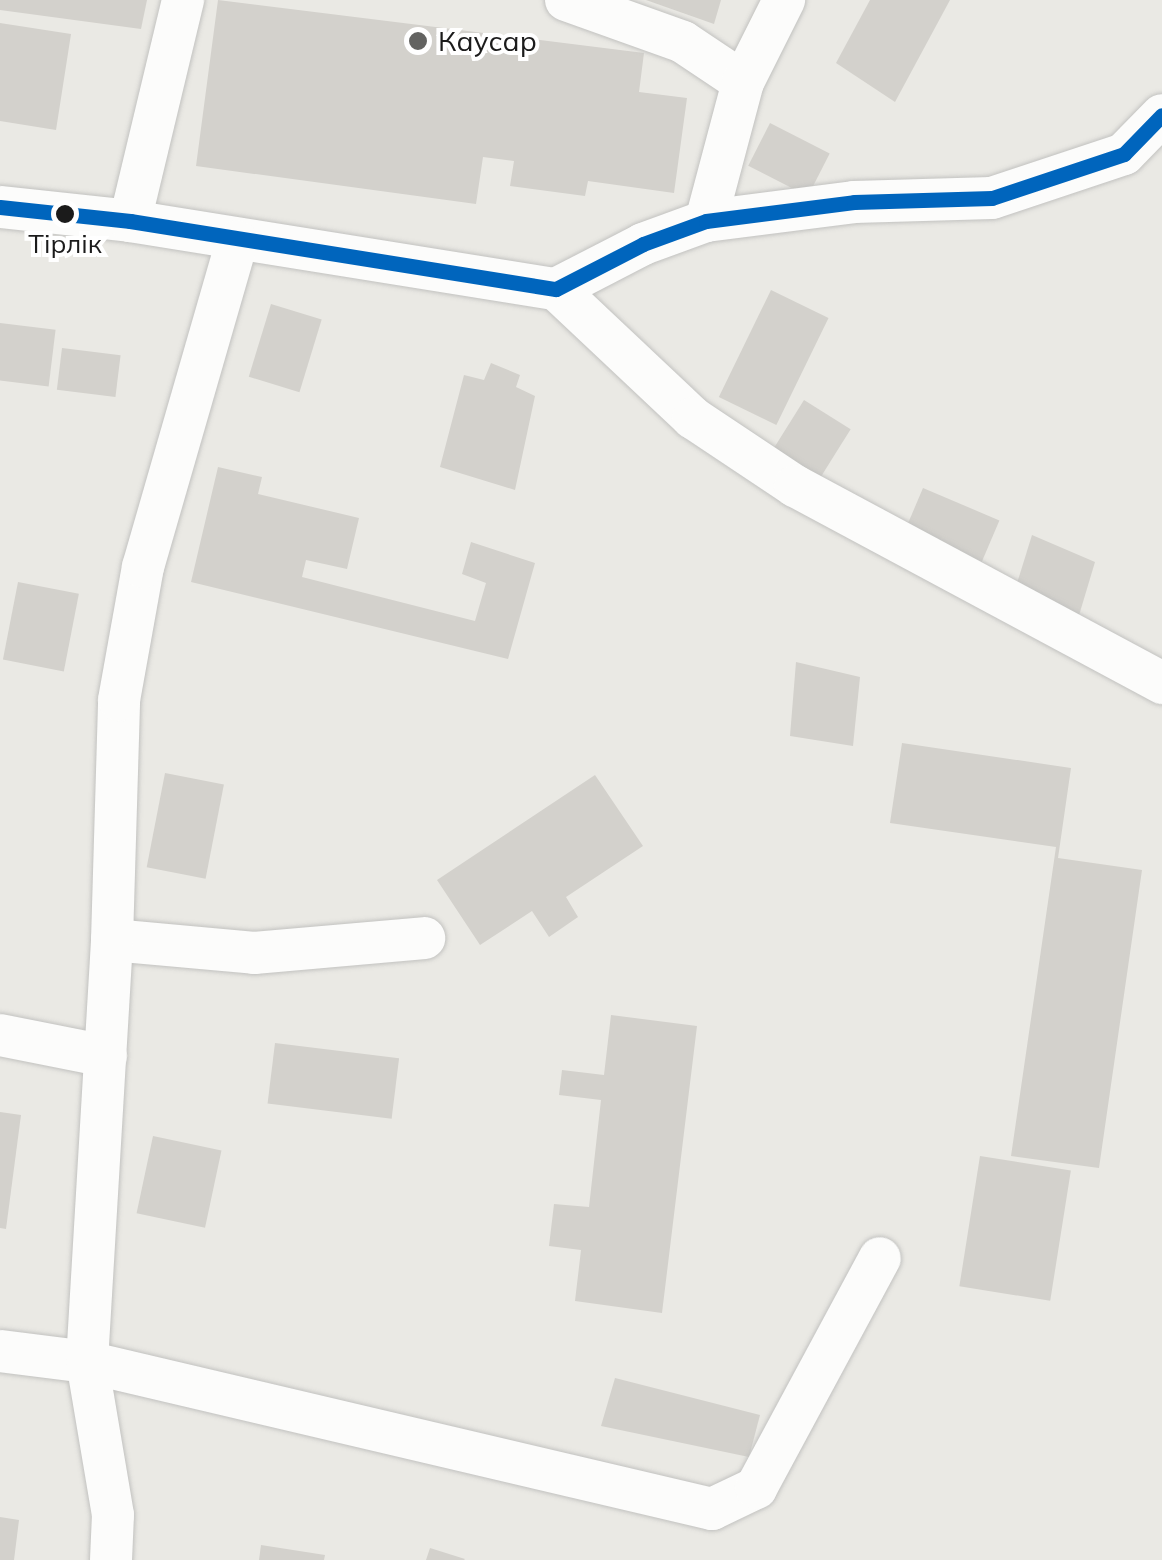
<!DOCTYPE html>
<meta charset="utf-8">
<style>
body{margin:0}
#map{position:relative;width:1162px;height:1560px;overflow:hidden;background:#eae9e4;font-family:Mulish,sans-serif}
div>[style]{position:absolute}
.building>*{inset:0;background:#d3d1cc;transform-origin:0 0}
.roads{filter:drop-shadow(0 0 2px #c2c2c0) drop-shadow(0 0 2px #c2c2c0)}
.minor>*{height:42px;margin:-21px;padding:0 21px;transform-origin:21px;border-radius:21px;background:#fcfcfb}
.bus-1>*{height:15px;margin:-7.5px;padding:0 7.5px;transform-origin:7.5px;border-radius:7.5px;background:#0065bd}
.dots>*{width:28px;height:28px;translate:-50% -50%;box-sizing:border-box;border:5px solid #fff;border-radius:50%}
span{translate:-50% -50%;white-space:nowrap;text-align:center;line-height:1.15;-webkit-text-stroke:8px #fff;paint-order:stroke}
.bus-label{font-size:26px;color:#1b1b1b}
.poi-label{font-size:28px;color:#1b1b1b}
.left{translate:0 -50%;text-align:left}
</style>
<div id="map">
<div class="building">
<i style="clip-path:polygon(0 0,147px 0,141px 29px,0 10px)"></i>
<i style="clip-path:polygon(218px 0,644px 53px,639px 92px,687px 98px,674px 193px,588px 181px,585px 196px,510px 186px,514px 161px,483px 157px,476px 204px,196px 166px)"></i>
<i style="clip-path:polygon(646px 0,721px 0,714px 24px)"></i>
<i style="clip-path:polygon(870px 0,950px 0,895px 102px,836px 63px)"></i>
<i style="clip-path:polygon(0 23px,71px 34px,56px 130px,0 121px)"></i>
<i style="left:770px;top:123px;width:67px;height:48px;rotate:27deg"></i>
<i style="left:771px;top:290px;width:64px;height:119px;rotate:26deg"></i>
<i style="left:271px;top:304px;width:53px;height:76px;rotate:17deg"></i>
<i style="left:0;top:323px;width:56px;height:57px;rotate:7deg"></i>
<i style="left:62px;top:348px;width:59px;height:42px;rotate:7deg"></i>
<i style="clip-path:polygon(491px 363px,520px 375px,516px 387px,535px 396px,515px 490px,440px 467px,464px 375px,484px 380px)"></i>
<i style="left:804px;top:400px;width:55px;height:57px;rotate:32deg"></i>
<i style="clip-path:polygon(218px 467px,262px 477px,258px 494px,359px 518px,347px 569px,306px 560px,302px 577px,475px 621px,486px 583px,462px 574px,471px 542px,535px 563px,508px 659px,191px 582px)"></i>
<i style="left:923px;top:488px;width:83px;height:45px;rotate:23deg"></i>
<i style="clip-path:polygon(1032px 535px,1095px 562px,1077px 622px,1014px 593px)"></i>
<i style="left:18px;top:582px;width:62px;height:79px;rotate:11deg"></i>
<i style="clip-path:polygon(796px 662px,860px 677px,853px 746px,790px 736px)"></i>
<i style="clip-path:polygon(902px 743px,1071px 768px,1058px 858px,1142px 870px,1099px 1168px,1011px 1156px,1056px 847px,890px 823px)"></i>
<i style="left:165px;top:773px;width:60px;height:96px;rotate:11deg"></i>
<i style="clip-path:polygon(595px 775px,643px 846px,566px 897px,578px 917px,549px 937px,532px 911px,480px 945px,437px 880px)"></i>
<i style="clip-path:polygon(611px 1015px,697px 1026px,662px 1313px,575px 1301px,581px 1250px,549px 1246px,554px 1204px,589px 1207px,601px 1100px,559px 1095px,562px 1070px,604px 1075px)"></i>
<i style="left:275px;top:1043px;width:125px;height:61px;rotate:7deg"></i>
<i style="clip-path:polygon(0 1112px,21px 1115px,6px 1229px,0 1228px)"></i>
<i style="left:153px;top:1136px;width:70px;height:79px;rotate:12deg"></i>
<i style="left:980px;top:1156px;width:92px;height:132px;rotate:9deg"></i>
<i style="clip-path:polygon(615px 1378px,760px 1415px,749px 1457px,601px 1426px)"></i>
<i style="clip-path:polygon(0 1517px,19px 1520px,14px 1560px,0 1560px)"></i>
<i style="clip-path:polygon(261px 1545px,325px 1555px,324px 1560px,259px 1560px)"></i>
<i style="clip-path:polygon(430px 1548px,465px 1559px,464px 1560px,426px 1560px)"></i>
</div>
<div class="roads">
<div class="minor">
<i style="left:566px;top:0;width:124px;rotate:19.7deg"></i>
<i style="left:683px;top:42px;width:72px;rotate:33.7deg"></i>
<i style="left:0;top:207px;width:131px;rotate:6.1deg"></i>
<i style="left:130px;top:221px;width:431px;rotate:9.1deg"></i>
<i style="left:556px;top:289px;width:98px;rotate:-27.3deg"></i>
<i style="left:643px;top:244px;width:67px;rotate:-20.1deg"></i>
<i style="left:706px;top:221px;width:149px;rotate:-7.3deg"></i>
<i style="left:854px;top:202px;width:138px;rotate:-1.7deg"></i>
<i style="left:992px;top:198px;width:139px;rotate:-18.4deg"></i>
<i style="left:1124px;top:154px;width:54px;rotate:-45.7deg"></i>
<i style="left:130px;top:221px;width:227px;rotate:-76.5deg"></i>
<i style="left:706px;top:221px;width:144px;rotate:-75.1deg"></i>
<i style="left:743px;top:82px;width:92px;rotate:-63.4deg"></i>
<i style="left:556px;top:289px;width:188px;rotate:43.3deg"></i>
<i style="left:693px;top:418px;width:123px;rotate:33.7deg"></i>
<i style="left:795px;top:486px;width:417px;rotate:28.2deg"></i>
<i style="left:112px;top:940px;width:143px;rotate:5.2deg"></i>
<i style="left:254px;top:953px;width:171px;rotate:-5deg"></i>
<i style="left:0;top:1035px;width:108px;rotate:11.2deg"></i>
<i style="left:0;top:1351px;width:88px;rotate:7.2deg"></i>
<i style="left:87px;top:1362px;width:642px;rotate:13.24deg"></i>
<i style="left:712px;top:1509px;width:49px;rotate:-25.5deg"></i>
<i style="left:756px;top:1488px;width:261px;rotate:-61.7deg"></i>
<i style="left:111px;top:1560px;width:45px;rotate:-87.5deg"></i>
<i style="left:113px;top:1515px;width:155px;rotate:-99.6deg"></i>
<i style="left:87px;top:1362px;width:423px;rotate:-86.6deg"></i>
<i style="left:112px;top:940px;width:240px;rotate:-88.3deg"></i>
<i style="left:119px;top:700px;width:135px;rotate:-79.8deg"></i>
<i style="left:143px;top:567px;width:339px;rotate:-73.9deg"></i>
</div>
</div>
<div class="bus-1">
<i style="left:0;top:207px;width:131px;rotate:6.1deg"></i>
<i style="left:130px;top:221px;width:431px;rotate:9.1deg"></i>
<i style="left:556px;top:289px;width:98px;rotate:-27.3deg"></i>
<i style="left:643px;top:244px;width:67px;rotate:-20.1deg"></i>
<i style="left:706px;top:221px;width:149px;rotate:-7.3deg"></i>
<i style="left:854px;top:202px;width:138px;rotate:-1.7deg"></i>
<i style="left:992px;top:198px;width:139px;rotate:-18.4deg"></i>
<i style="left:1124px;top:154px;width:54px;rotate:-45.7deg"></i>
</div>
<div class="dots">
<i style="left:418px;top:41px;background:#636361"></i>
<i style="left:65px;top:214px;background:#1b1b1b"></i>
</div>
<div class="bus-label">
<span style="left:65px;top:244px">Тірлік</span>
</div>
<div class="poi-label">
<span class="left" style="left:438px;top:41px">Каусар</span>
</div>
</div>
